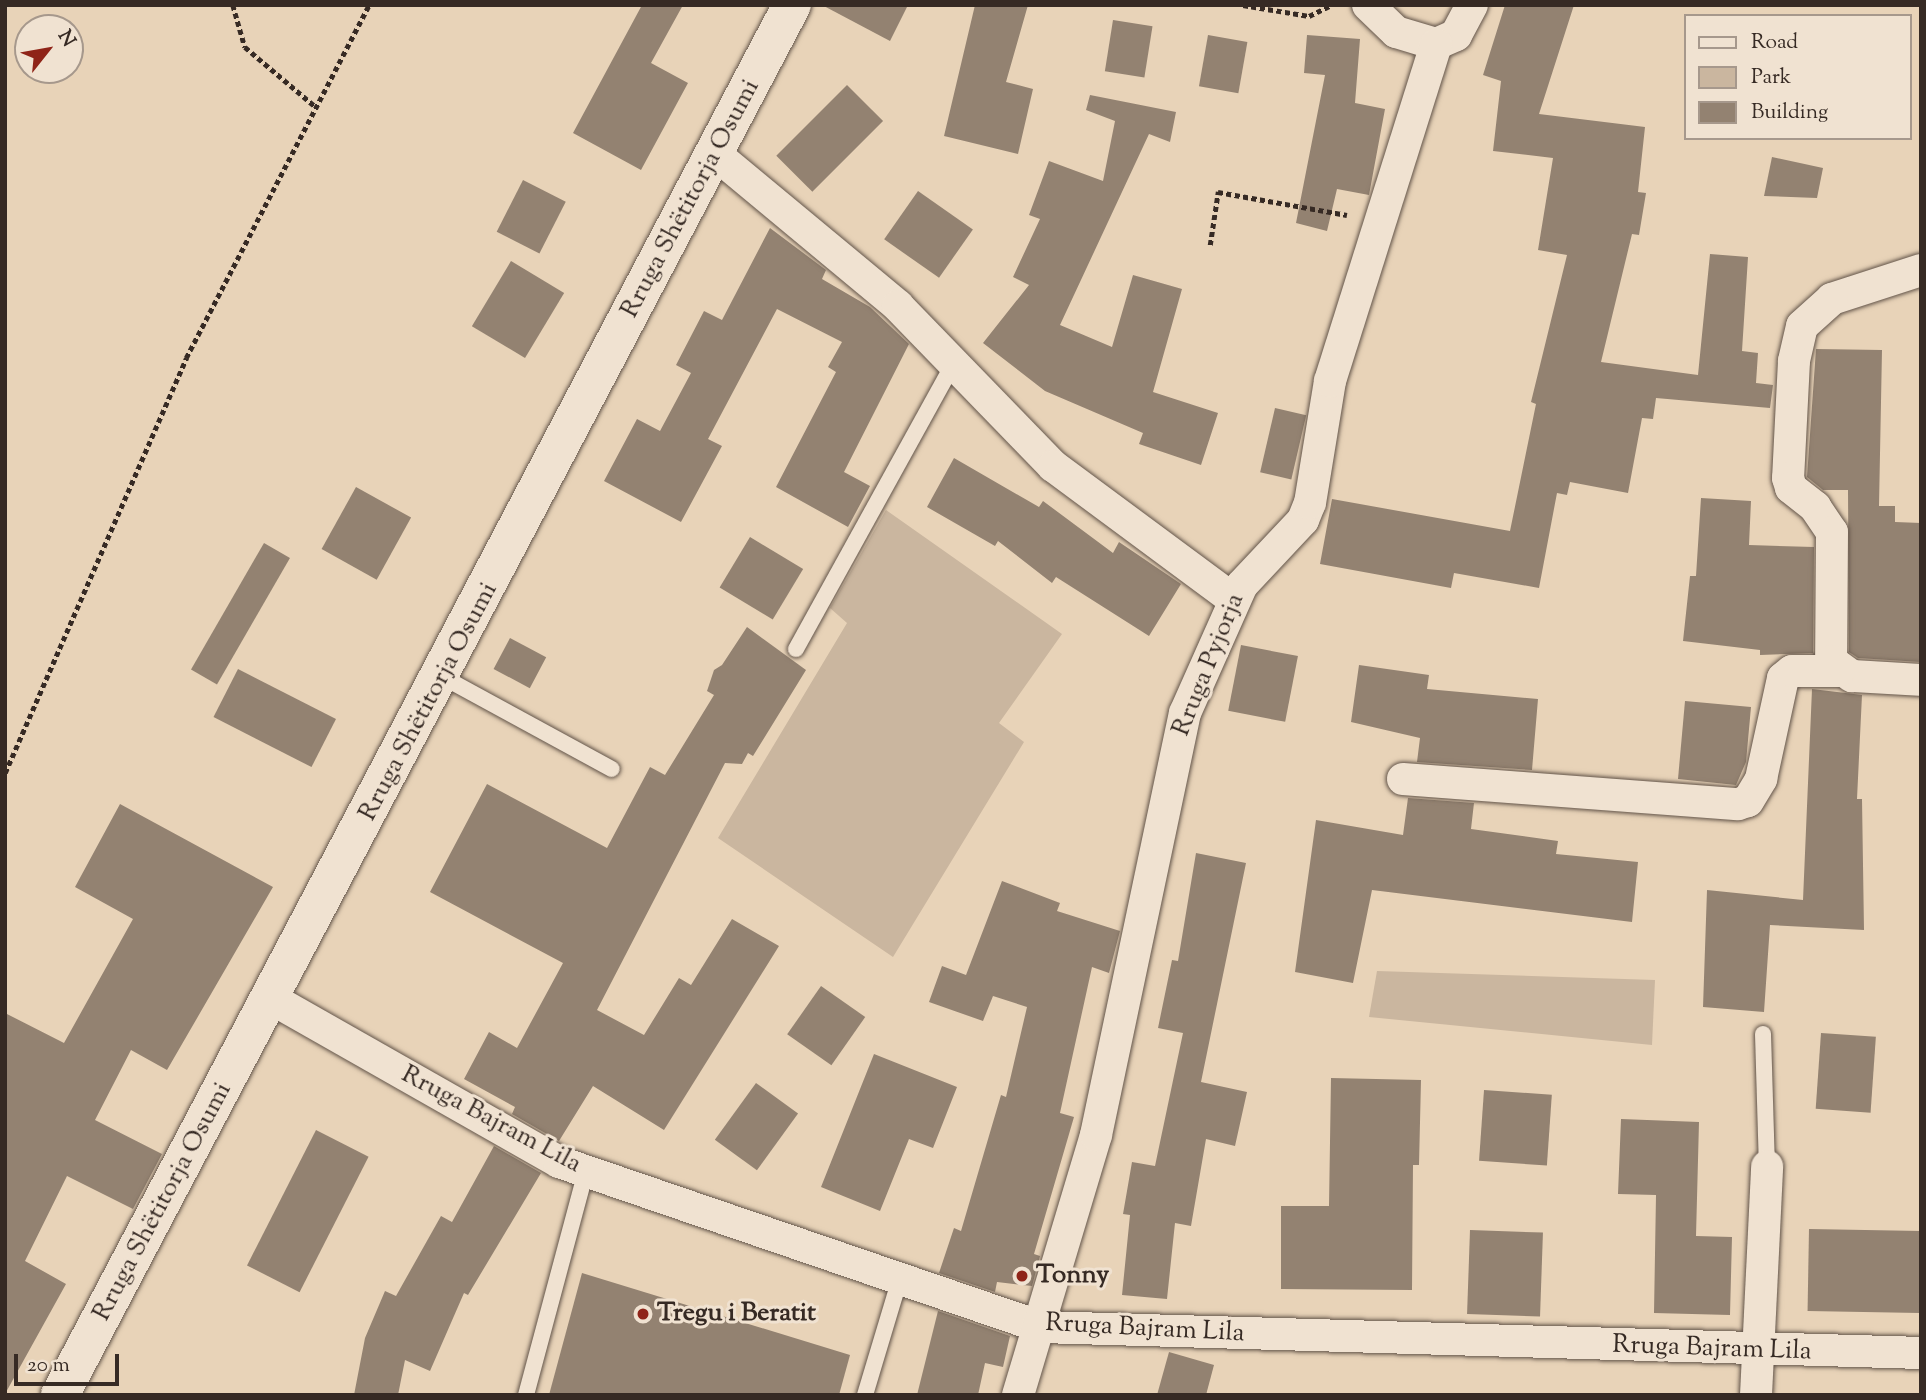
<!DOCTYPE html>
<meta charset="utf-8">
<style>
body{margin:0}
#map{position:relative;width:1926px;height:1400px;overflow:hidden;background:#e8d3b8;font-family:"Sorts Mill Goudy",serif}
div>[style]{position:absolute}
.green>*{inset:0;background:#cab69f}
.building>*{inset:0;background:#938271;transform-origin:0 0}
.path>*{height:4.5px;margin-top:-2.25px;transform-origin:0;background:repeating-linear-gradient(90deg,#362a24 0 5px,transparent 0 8.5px)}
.roads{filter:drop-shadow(0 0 2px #625449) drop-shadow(0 0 2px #625449)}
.lane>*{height:16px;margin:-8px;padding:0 8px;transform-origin:8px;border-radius:8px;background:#f0e2d1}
.street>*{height:32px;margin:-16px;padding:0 16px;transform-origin:16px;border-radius:16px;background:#f0e2d1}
.secondary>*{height:38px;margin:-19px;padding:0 19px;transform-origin:19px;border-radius:19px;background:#f0e2d1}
.dots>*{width:19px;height:19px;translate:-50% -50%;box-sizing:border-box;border:4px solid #f0e2d1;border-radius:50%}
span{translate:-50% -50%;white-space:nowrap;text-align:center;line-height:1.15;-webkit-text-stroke:6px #f0e2d1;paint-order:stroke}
.street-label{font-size:26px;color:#362a24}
.poi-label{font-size:26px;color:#362a24;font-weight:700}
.left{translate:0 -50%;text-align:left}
.frame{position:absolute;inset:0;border:7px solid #362a24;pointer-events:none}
.legend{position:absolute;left:1684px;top:14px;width:228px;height:126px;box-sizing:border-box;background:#f0e2d1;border:2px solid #a6988c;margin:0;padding:9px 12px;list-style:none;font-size:21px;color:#362a24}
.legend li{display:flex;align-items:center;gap:14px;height:35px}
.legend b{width:35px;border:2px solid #a6988c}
.north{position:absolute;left:14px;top:14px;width:70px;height:70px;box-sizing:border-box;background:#f0e2d1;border:2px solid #a6988c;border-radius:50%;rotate:59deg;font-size:19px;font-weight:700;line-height:28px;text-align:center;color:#362a24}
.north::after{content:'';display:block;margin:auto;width:24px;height:32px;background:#8f2418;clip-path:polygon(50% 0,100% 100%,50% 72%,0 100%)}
.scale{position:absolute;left:14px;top:1354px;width:105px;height:32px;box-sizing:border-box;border:4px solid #362a24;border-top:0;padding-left:9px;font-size:21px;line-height:24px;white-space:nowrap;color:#362a24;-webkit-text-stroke:5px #f0e2d1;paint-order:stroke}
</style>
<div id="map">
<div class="green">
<i style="clip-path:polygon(886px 510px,1062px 634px,999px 723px,1024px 742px,893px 957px,718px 838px,847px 623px,830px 608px)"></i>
<i style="clip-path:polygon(1377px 971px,1655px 980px,1652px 1045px,1369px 1017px)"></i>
</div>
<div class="building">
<i style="clip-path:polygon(642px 5px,683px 5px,651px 63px,688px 83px,641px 170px,573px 133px)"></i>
<i style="clip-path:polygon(822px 5px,908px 5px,890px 41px)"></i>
<i style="clip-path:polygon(975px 5px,1028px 5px,1006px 82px,1033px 89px,1018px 154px,944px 136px)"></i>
<i style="clip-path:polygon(1505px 5px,1574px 5px,1539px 114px,1645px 127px,1638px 192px,1646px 193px,1639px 235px,1632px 234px,1601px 362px,1698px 375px,1710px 254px,1748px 257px,1742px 351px,1758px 353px,1756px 383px,1773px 385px,1770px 408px,1656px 398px,1653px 419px,1642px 418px,1628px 493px,1570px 482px,1567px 495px,1557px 493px,1539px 588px,1454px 573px,1451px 588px,1320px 564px,1332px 499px,1510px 531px,1536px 404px,1531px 402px,1567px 255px,1538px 250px,1553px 158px,1493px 151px,1501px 81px,1483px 75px)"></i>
<i style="left:1113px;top:20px;width:40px;height:52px;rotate:9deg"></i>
<i style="left:1208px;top:35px;width:40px;height:52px;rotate:10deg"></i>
<i style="clip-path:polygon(1307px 35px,1360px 39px,1355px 103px,1385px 109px,1369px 195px,1337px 189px,1327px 231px,1296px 223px,1325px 75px,1304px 73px)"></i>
<i style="left:847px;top:85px;width:51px;height:100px;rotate:45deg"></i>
<i style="clip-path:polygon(1090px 95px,1176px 112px,1170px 142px,1149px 134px,1060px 325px,1112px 347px,1133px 275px,1182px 289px,1153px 392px,1218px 413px,1201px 465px,1139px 444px,1143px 433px,1045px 391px,983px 343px,1029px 285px,1013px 277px,1040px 219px,1029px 215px,1049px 161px,1103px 181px,1115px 121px,1086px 110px)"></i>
<i style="clip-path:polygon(1772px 157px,1823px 168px,1817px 198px,1764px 196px)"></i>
<i style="left:523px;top:180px;width:48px;height:58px;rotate:27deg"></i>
<i style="left:918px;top:191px;width:67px;height:59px;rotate:35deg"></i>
<i style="clip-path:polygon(770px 228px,826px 270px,822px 279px,870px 307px,909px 344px,844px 472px,870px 486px,848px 527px,776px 487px,836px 372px,828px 367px,842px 342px,777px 309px,708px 439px,722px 446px,681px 522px,604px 481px,637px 419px,660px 431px,691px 373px,676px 365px,704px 311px,722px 320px)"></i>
<i style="left:511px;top:261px;width:62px;height:76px;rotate:31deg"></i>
<i style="clip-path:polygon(1816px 349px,1882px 350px,1879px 506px,1895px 506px,1895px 522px,1921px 523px,1921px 662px,1858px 658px,1849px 652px,1848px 490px,1823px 490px,1807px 477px)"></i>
<i style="left:1275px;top:408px;width:32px;height:66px;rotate:13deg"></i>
<i style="clip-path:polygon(954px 458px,1039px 507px,1043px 501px,1113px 553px,1119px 542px,1181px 584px,1149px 636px,1056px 577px,1052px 583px,998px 541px,995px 546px,927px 507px)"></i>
<i style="left:356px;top:487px;width:63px;height:71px;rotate:29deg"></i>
<i style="clip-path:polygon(1701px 498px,1751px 501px,1749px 545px,1814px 547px,1813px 653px,1760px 655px,1760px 650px,1683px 641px,1690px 576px,1696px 576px)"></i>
<i style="left:750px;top:537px;width:62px;height:59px;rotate:31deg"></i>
<i style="left:264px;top:543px;width:30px;height:146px;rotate:30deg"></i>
<i style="clip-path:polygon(747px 627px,806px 670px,753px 756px,748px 753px,742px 764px,725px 763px,597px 1010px,644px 1035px,679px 978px,691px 985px,732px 919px,779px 946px,664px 1130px,593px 1086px,559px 1141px,512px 1114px,515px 1107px,464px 1079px,489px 1032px,517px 1048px,563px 963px,430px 892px,487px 784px,607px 848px,650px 767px,665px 775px,714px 695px,707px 691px,714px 670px,722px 665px)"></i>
<i style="left:510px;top:638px;width:41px;height:35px;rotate:28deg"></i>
<i style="left:1241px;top:645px;width:58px;height:67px;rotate:11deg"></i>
<i style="clip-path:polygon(1359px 665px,1429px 675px,1427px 689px,1538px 699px,1532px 770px,1417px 762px,1420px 738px,1351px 722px)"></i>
<i style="left:238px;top:669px;width:110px;height:54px;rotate:27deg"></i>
<i style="clip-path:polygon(1812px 689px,1862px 695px,1857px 799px,1862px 799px,1864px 930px,1770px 925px,1764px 1012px,1703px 1007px,1707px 890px,1803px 900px)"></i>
<i style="clip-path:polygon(1685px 701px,1751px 707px,1746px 762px,1736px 785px,1678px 779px)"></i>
<i style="clip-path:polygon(1408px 798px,1474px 803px,1471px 829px,1558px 841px,1556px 854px,1638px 862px,1632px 922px,1372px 890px,1353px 983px,1295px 972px,1316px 820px,1403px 835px)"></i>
<i style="clip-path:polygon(120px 804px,273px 887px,167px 1070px,131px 1050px,95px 1120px,162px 1154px,133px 1209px,67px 1176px,25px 1261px,66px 1284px,5px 1394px,5px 1013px,64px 1043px,133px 919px,75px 887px)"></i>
<i style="clip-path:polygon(1196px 853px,1246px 863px,1201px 1082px,1247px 1092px,1235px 1146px,1206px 1139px,1191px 1226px,1175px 1223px,1167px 1299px,1122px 1295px,1130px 1215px,1123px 1214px,1132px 1162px,1155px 1166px,1183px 1033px,1158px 1028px,1172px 960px,1178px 961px)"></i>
<i style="clip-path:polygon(1002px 881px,1060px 903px,1057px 911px,1120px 931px,1109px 973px,1092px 967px,1060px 1113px,1074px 1117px,1034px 1254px,1040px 1256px,1032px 1286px,997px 1282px,995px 1292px,939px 1273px,954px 1228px,961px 1231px,1001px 1095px,1006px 1097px,1027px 1007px,993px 996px,983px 1021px,929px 1002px,942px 966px,966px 975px)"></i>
<i style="left:821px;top:986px;width:54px;height:59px;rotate:35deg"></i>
<i style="left:1821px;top:1033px;width:55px;height:76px;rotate:4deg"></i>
<i style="clip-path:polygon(874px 1054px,957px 1087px,933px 1148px,909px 1139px,880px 1211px,821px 1187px)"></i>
<i style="clip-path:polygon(1331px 1078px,1421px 1080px,1419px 1165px,1413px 1165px,1412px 1290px,1281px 1289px,1281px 1206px,1329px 1206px)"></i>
<i style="left:756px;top:1083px;width:52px;height:70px;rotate:36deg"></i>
<i style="left:1484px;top:1090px;width:68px;height:71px;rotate:4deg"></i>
<i style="clip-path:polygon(1621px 1119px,1699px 1122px,1696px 1236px,1732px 1237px,1730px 1315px,1654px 1313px,1656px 1195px,1618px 1194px)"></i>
<i style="left:316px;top:1130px;width:59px;height:152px;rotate:27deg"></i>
<i style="clip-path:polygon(494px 1146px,541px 1173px,468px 1295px,464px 1293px,430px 1371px,405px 1360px,398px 1395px,354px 1395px,365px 1338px,385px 1291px,396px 1296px,441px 1216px,452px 1222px)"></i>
<i style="left:1809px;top:1229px;width:112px;height:82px;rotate:1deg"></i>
<i style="left:1470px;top:1230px;width:73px;height:84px;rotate:2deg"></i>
<i style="clip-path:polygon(582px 1273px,850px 1355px,839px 1395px,549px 1395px)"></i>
<i style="clip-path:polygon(938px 1311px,1010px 1336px,1003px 1367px,985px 1363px,978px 1395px,917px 1395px)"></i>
<i style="clip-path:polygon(1169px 1352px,1214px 1365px,1206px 1395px,1157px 1395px)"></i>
</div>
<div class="path">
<i style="left:233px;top:5px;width:44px;rotate:74.1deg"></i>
<i style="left:245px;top:47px;width:93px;rotate:40.2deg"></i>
<i style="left:1243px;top:5px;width:67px;rotate:9.5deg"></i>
<i style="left:1309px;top:16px;width:25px;rotate:-26deg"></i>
<i style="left:1210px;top:245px;width:54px;rotate:-81.4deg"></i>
<i style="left:1218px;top:192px;width:131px;rotate:10.1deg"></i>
<i style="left:5px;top:773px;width:453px;rotate:-66.4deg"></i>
<i style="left:186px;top:358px;width:398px;rotate:-62.6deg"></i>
</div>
<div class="roads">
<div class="lane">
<i style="left:796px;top:649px;width:327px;rotate:-61.1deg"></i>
<i style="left:443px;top:677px;width:192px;rotate:28.6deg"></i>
<i style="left:1763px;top:1034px;width:132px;rotate:88.3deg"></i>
<i style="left:526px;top:1395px;width:232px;rotate:-75deg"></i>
<i style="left:865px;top:1395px;width:122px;rotate:-73.3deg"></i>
</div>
<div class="street">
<i style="left:1368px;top:5px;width:39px;rotate:44deg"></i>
<i style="left:1396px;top:32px;width:42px;rotate:16.7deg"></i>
<i style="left:1436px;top:44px;width:22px;rotate:-24deg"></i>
<i style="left:1456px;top:35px;width:34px;rotate:-62deg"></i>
<i style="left:714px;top:153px;width:239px;rotate:39.7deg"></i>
<i style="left:898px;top:306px;width:223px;rotate:45.9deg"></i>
<i style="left:1053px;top:466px;width:225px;rotate:36.5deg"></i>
<i style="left:1921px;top:270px;width:94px;rotate:162deg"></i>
<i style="left:1832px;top:299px;width:40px;rotate:138deg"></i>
<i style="left:1802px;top:326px;width:36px;rotate:103deg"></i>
<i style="left:1794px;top:361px;width:117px;rotate:92.9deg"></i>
<i style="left:1788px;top:478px;width:10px;rotate:73deg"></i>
<i style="left:1791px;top:488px;width:31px;rotate:38deg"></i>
<i style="left:1815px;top:507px;width:30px;rotate:56deg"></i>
<i style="left:1832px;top:532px;width:129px;rotate:90.4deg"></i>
<i style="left:1831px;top:661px;width:26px;rotate:36deg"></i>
<i style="left:1852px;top:676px;width:69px;rotate:3.3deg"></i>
<i style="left:1403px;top:779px;width:336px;rotate:4.3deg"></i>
<i style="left:1738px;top:804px;width:10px;rotate:-17deg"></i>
<i style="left:1748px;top:801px;width:26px;rotate:-59deg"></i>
<i style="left:1761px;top:779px;width:103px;rotate:-77.7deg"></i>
<i style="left:1783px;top:678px;width:11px;rotate:-38deg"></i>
<i style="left:1792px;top:671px;width:47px"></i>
<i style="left:272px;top:999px;width:330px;rotate:29.6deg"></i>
<i style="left:559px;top:1162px;width:509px;rotate:18.9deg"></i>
<i style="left:1041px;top:1327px;width:880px;rotate:1.69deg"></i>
<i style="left:1018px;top:1395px;width:271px;rotate:-73.3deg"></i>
<i style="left:1096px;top:1135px;width:431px;rotate:-78.1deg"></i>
<i style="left:1185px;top:713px;width:140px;rotate:-66deg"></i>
<i style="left:1242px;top:585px;width:89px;rotate:-46.8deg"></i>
<i style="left:1303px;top:520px;width:18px;rotate:-68deg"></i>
<i style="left:1310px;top:503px;width:124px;rotate:-80.7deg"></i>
<i style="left:1330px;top:381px;width:353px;rotate:-72.5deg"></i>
<i style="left:1756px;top:1395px;width:229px;rotate:-87.2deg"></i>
</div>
<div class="secondary">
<i style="left:60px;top:1395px;width:1571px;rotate:-62.23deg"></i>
</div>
</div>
<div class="dots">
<i style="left:1022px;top:1276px;background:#8f2418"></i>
<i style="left:643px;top:1314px;background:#8f2418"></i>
</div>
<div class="street-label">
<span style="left:691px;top:199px;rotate:-62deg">Rruga Shëtitorja Osumi</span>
<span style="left:1209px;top:665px;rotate:-68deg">Rruga Pyjorja</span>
<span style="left:429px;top:702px;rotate:-62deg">Rruga Shëtitorja Osumi</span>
<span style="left:491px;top:1120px;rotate:28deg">Rruga Bajram Lila</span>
<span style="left:163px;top:1202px;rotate:-62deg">Rruga Shëtitorja Osumi</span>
<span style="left:1145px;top:1329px;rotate:3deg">Rruga Bajram Lila</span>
<span style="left:1712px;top:1349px;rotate:2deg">Rruga Bajram Lila</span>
</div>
<div class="poi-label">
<span class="left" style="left:1036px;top:1276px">Tonny</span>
<span class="left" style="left:657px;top:1314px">Tregu i Beratit</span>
</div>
<div class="frame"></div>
<ul class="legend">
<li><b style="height:9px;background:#f0e2d1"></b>Road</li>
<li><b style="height:19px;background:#cab69f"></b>Park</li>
<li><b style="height:19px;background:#938271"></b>Building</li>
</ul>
<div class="north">N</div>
<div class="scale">20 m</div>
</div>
